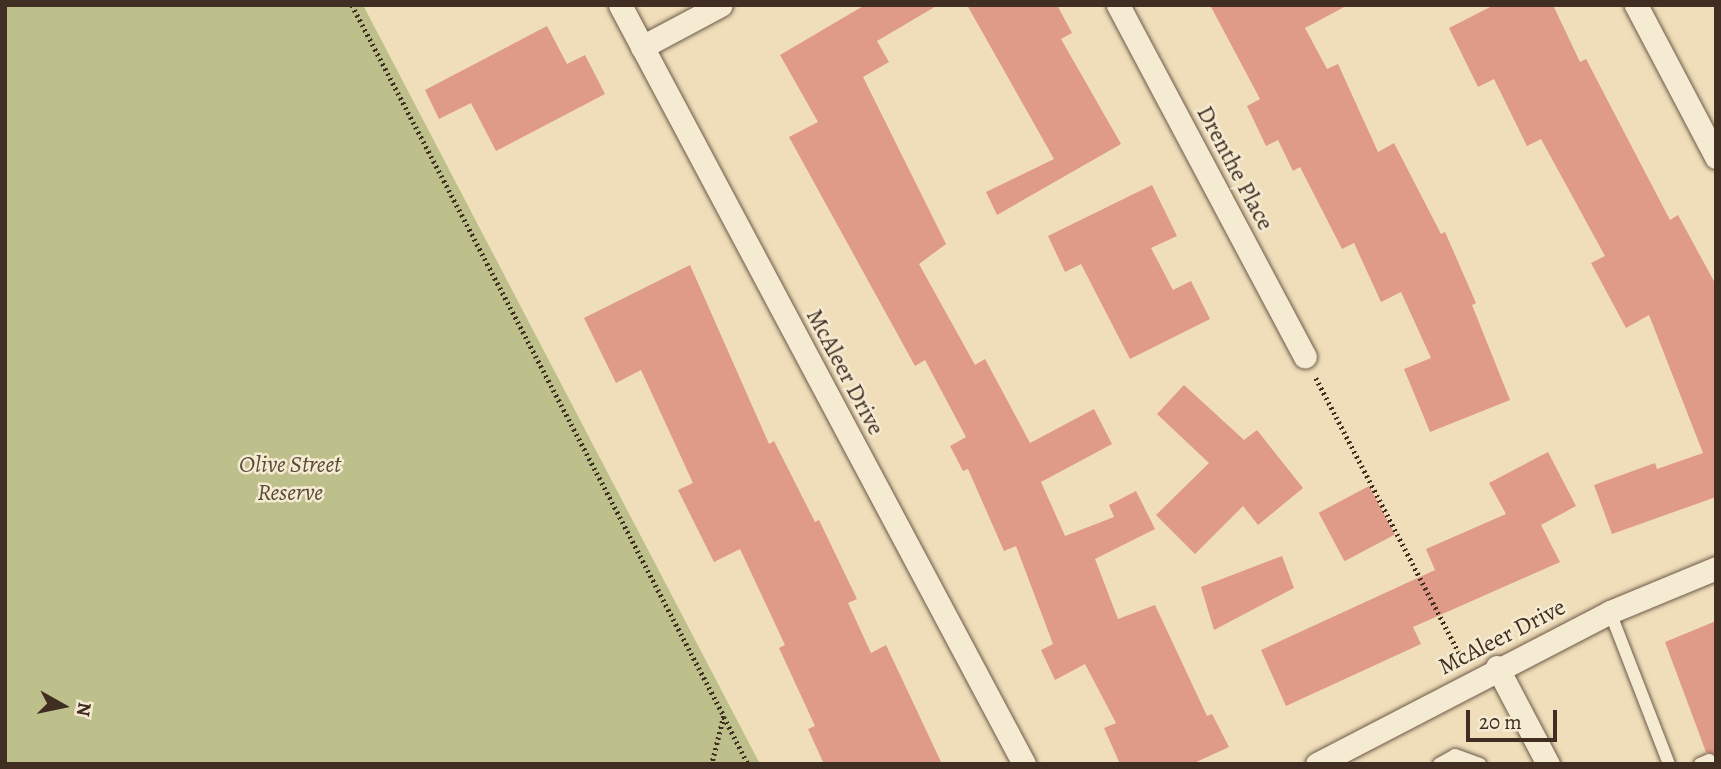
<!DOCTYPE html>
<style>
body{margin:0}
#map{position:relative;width:1721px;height:769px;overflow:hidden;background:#f0deba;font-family:Alegreya,serif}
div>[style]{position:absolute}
.green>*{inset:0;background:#bec08c}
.building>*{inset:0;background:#e09a88;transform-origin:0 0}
.path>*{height:4.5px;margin-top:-2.25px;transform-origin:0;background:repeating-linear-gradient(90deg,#402e22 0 2px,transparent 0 5.5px)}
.roads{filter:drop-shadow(0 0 2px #6c5a48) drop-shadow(0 0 2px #6c5a48)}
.lane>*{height:12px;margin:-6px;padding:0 6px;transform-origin:6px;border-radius:6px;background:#f5ead2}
.street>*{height:23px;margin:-11.5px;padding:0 11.5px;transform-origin:11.5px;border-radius:11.5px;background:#f5ead2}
span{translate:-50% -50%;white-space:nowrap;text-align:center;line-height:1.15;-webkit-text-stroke:5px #f5ead2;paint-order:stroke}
.street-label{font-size:24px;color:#402e22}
.park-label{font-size:24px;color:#594b37;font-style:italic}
.frame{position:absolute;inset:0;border:7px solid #402e22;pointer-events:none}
.north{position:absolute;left:28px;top:671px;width:70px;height:70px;-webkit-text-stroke:5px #f5ead2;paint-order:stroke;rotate:99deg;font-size:19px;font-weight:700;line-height:28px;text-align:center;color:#402e22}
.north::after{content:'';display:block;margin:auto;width:24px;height:32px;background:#402e22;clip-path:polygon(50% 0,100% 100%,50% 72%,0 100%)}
.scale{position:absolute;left:1466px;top:710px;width:91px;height:32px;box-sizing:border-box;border:4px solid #402e22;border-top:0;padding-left:9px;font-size:21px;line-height:24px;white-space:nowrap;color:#402e22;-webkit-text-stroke:5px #f5ead2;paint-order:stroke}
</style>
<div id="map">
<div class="green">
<i style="clip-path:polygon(5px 5px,363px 5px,760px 764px,5px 764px)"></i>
</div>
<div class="building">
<i style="clip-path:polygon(865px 5px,938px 5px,877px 41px,889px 62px,863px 77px,946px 244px,919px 264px,975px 365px,985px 359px,1030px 443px,1094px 409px,1112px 444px,1041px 482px,1065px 536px,1114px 517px,1109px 505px,1136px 491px,1155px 529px,1095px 559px,1118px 619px,1155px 605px,1207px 716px,1212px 714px,1229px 747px,1192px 764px,1120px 764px,1104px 728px,1116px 723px,1085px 664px,1055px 680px,1041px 650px,1053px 644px,1016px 546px,1004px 551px,968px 469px,963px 471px,950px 446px,966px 437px,925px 360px,915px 366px,789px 137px,818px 122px,780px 55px)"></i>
<i style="clip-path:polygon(967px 5px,1057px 5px,1072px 33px,1061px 39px,1121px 144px,997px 215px,986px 192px,1054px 159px)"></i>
<i style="clip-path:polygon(1210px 5px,1348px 5px,1305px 28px,1327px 69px,1338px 64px,1378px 152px,1394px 143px,1441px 234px,1445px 232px,1476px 303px,1472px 305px,1510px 400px,1430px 432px,1404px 369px,1431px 358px,1401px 292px,1381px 302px,1354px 243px,1342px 249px,1300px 167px,1293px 171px,1278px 140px,1266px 146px,1247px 106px,1260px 99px)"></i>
<i style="clip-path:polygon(1494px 5px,1553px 5px,1580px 62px,1586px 59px,1670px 220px,1678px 215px,1716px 285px,1716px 497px,1612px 534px,1594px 485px,1655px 463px,1657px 469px,1703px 453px,1649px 315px,1626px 328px,1591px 263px,1605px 256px,1541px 139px,1527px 146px,1494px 79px,1478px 87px,1449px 28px)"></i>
<i style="clip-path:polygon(547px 26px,567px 64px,585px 55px,605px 94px,496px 151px,471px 103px,439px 119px,425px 90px)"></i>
<i style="clip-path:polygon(1152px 185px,1177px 236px,1151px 248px,1173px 290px,1191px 281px,1210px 319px,1130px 359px,1081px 264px,1065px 272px,1048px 236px)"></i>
<i style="clip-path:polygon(690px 265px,769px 444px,774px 441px,815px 522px,819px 520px,857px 599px,848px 603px,871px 653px,886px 645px,942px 764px,824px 764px,808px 729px,815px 726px,779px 648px,785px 645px,740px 549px,714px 562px,678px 490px,693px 483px,641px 370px,616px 383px,584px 318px)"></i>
<i style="clip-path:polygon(1184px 385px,1244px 440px,1257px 430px,1303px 488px,1258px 525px,1243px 506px,1195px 554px,1156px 515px,1209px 463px,1157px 414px)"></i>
<i style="clip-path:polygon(1548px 452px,1576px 506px,1541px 525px,1560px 562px,1413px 627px,1421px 644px,1286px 706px,1261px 650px,1435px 570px,1426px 549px,1506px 514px,1489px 483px)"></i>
<i style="left:1369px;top:486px;width:55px;height:57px;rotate:62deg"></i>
<i style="clip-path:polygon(1282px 556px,1294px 588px,1214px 630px,1201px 587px)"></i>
<i style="clip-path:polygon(1716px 621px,1716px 755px,1706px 752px,1665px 642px)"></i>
</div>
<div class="path">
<i style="left:352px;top:5px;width:802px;rotate:62.38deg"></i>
<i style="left:724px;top:716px;width:49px;rotate:104deg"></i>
<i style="left:1316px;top:378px;width:317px;rotate:62.5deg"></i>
<i style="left:724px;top:717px;width:53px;rotate:62.9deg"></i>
</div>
<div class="roads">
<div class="lane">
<i style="left:1610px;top:612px;width:163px;rotate:68.8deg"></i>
<i style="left:1439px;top:764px;width:18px;rotate:-29deg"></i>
<i style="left:1455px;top:755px;width:27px;rotate:20deg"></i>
<i style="left:1700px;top:764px;width:10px;rotate:-24deg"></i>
</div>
<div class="street">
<i style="left:620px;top:5px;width:860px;rotate:61.97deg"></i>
<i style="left:1118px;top:5px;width:398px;rotate:62deg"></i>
<i style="left:1636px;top:5px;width:172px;rotate:62.2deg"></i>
<i style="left:642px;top:47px;width:89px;rotate:-28deg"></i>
<i style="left:1497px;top:667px;width:110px;rotate:62.3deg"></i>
<i style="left:1317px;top:764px;width:330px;rotate:-27.4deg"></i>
<i style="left:1610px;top:612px;width:115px;rotate:-22.5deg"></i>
</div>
</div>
<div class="street-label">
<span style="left:1235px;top:168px;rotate:62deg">Drenthe Place</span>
<span style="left:845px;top:372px;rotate:62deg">McAleer Drive</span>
<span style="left:1502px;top:637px;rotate:-27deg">McAleer Drive</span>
</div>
<div class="park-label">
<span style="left:290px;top:479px">Olive Street<br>Reserve</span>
</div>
<div class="frame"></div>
<div class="north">N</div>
<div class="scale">20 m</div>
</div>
